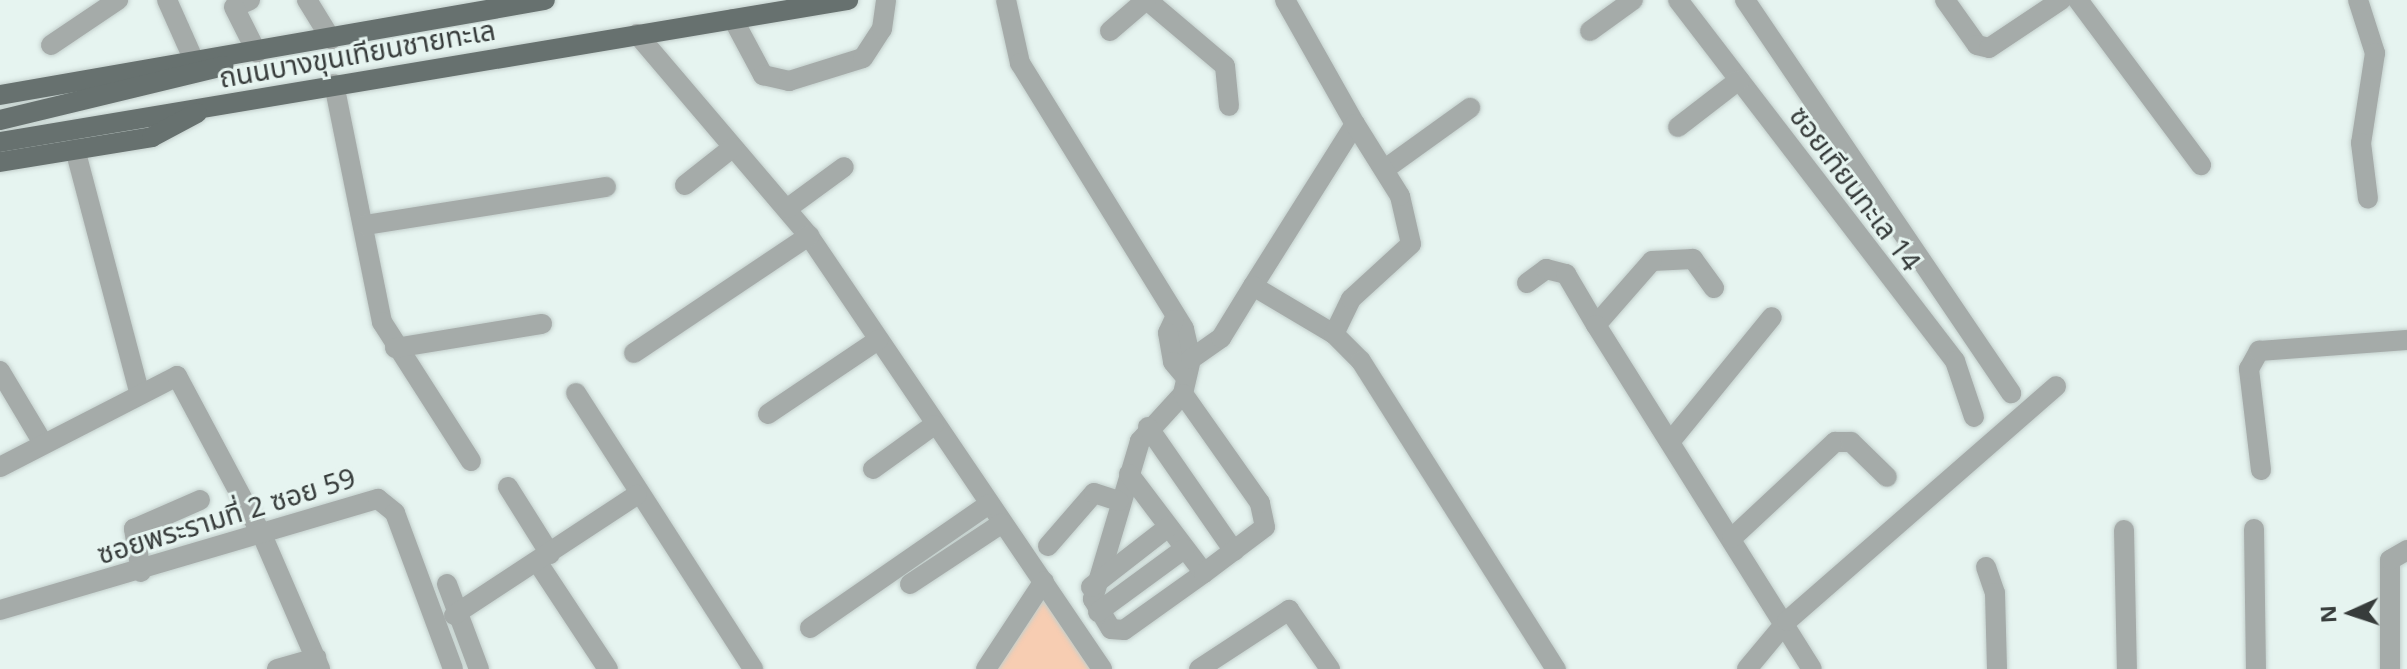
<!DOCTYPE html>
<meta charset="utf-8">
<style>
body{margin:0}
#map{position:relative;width:2407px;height:669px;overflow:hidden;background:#e6f4f0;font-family:"Noto Sans","Noto Sans Thai",sans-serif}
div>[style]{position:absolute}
.green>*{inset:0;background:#f7cdb2}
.roads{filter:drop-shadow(0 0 2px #c3cfcc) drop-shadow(0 0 2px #c3cfcc)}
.minor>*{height:20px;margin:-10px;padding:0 10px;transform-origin:10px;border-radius:10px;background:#a5aba9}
.major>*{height:20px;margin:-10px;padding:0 10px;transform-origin:10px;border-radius:10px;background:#67716f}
span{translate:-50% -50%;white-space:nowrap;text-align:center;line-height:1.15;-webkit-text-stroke:6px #e6f4f0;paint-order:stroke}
.street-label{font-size:28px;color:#373c3b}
.north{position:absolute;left:2311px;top:573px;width:80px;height:80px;-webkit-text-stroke:6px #e6f4f0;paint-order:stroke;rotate:267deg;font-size:22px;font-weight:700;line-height:32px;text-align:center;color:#373c3b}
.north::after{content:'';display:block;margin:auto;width:28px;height:36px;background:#373c3b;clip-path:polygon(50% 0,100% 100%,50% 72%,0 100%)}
</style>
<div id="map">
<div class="green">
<i style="clip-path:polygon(1045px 596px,1094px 669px,997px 669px)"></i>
</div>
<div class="roads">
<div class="minor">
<i style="left:167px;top:0;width:69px;rotate:66deg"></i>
<i style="left:250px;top:0;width:17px;rotate:156deg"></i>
<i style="left:234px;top:7px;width:51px;rotate:63.4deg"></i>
<i style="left:307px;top:0;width:46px;rotate:58.4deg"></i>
<i style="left:1006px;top:0;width:65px;rotate:77.5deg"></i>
<i style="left:1020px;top:63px;width:312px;rotate:58.3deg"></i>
<i style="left:1184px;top:329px;width:31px;rotate:77deg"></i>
<i style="left:1191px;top:359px;width:36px;rotate:103deg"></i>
<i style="left:1183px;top:394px;width:64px;rotate:132.5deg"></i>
<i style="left:1140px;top:441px;width:165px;rotate:106.6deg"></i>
<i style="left:1093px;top:599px;width:35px;rotate:59deg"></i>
<i style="left:1111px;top:629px;width:13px;rotate:4deg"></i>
<i style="left:1124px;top:630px;width:98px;rotate:-35.5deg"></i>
<i style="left:1147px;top:0;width:102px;rotate:40.2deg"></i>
<i style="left:1225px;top:66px;width:40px;rotate:84.3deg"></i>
<i style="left:1285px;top:0;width:142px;rotate:60.6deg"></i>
<i style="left:1355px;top:124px;width:191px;rotate:122.2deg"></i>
<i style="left:1253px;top:286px;width:94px;rotate:30.7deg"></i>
<i style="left:1334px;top:334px;width:38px;rotate:45deg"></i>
<i style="left:1361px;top:361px;width:365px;rotate:57.7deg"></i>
<i style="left:1678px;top:0;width:455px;rotate:52.5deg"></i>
<i style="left:1955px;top:361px;width:59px;rotate:71.3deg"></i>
<i style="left:1745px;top:0;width:475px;rotate:55.9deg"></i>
<i style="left:1945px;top:0;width:55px;rotate:54.6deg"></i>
<i style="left:1977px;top:45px;width:12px;rotate:14deg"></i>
<i style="left:1989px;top:48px;width:87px;rotate:-33.7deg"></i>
<i style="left:2078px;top:0;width:206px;rotate:53.3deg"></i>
<i style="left:2358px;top:0;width:56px;rotate:72.2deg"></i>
<i style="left:2375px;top:53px;width:91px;rotate:98.8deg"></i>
<i style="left:2361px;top:143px;width:56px;rotate:82.9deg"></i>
<i style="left:733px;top:19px;width:64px;rotate:61.8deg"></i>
<i style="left:763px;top:75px;width:27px;rotate:13deg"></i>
<i style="left:789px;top:81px;width:77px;rotate:-17.3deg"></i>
<i style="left:863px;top:58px;width:35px;rotate:-57deg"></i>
<i style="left:882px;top:29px;width:29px;rotate:-82deg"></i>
<i style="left:1110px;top:31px;width:48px;rotate:-40.7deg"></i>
<i style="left:1590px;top:31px;width:53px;rotate:-35.8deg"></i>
<i style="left:637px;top:34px;width:265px;rotate:49.6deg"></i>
<i style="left:809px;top:236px;width:523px;rotate:55.91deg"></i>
<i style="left:51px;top:45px;width:81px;rotate:-33.9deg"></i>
<i style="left:334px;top:84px;width:243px;rotate:78.6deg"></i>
<i style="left:382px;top:322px;width:165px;rotate:57.4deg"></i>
<i style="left:1678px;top:127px;width:77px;rotate:-37.6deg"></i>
<i style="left:75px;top:149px;width:251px;rotate:75.2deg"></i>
<i style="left:1385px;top:169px;width:105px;rotate:-35.7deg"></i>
<i style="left:685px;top:185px;width:60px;rotate:-38.2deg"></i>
<i style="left:788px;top:208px;width:69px;rotate:-36.2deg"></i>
<i style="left:365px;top:225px;width:244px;rotate:-9deg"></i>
<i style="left:1527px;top:283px;width:24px;rotate:-36deg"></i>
<i style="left:1546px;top:269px;width:21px;rotate:14deg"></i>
<i style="left:1566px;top:274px;width:59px;rotate:59.5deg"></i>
<i style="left:1714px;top:288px;width:36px;rotate:-126deg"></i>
<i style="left:1693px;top:259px;width:41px;rotate:177.2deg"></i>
<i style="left:1652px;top:261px;width:85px;rotate:131.2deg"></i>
<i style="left:1596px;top:325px;width:406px;rotate:57.9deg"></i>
<i style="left:1174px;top:320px;width:14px;rotate:115deg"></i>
<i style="left:1168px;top:333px;width:29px;rotate:80deg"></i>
<i style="left:1173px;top:362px;width:17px;rotate:50deg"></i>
<i style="left:1334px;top:334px;width:39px;rotate:-64deg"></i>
<i style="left:1351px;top:299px;width:81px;rotate:-42.5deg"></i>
<i style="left:1411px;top:244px;width:49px;rotate:-102.9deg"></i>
<i style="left:1400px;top:196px;width:85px;rotate:-122deg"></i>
<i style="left:395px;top:348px;width:149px;rotate:-9.3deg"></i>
<i style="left:634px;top:353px;width:211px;rotate:-33.8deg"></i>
<i style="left:1191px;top:359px;width:37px;rotate:-35deg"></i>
<i style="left:1221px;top:338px;width:61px;rotate:-58.4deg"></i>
<i style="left:0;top:371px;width:84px;rotate:59.2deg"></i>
<i style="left:576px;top:393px;width:328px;rotate:57.3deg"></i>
<i style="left:768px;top:414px;width:133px;rotate:-33.9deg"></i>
<i style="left:1148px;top:427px;width:151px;rotate:55.3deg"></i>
<i style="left:1670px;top:442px;width:161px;rotate:-50.8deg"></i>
<i style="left:0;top:467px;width:199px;rotate:-27.2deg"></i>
<i style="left:177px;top:376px;width:183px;rotate:61.9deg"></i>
<i style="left:263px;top:537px;width:144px;rotate:66.6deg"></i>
<i style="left:873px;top:469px;width:75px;rotate:-35.8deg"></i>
<i style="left:2261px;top:470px;width:102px;rotate:-96.8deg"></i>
<i style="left:2249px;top:369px;width:21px;rotate:-61deg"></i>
<i style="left:2259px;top:351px;width:148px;rotate:-4.3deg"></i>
<i style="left:1129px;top:474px;width:124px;rotate:52.9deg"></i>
<i style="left:1204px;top:573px;width:76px;rotate:-37deg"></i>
<i style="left:1265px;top:527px;width:25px;rotate:-102deg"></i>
<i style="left:1260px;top:503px;width:133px;rotate:-125.2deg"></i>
<i style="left:508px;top:487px;width:79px;rotate:57.9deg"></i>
<i style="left:2254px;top:529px;width:140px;rotate:89.2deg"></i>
<i style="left:2124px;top:530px;width:139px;rotate:88.8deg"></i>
<i style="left:1732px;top:538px;width:141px;rotate:-43deg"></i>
<i style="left:1835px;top:442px;width:16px"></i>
<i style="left:1851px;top:442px;width:50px;rotate:44.2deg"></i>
<i style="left:1048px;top:546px;width:70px;rotate:-49deg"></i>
<i style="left:1094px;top:493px;width:26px;rotate:18deg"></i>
<i style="left:538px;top:563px;width:127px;rotate:56.6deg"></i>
<i style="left:1986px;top:567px;width:28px;rotate:71deg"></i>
<i style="left:1995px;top:593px;width:76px;rotate:88.5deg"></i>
<i style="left:141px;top:572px;width:44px;rotate:-99.2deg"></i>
<i style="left:134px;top:529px;width:72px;rotate:-23.7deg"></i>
<i style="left:447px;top:584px;width:91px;rotate:69.4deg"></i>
<i style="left:910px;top:584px;width:110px;rotate:-33.5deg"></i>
<i style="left:1091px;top:587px;width:98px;rotate:-37.9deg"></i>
<i style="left:0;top:610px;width:394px;rotate:-16.4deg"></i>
<i style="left:378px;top:499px;width:22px;rotate:39deg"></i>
<i style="left:395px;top:513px;width:166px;rotate:69.6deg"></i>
<i style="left:1098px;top:612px;width:107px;rotate:-36.2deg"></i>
<i style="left:454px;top:615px;width:219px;rotate:-33.3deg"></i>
<i style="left:810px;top:628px;width:218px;rotate:-34.7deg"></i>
<i style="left:277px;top:669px;width:41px;rotate:-15.8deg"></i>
<i style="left:986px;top:669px;width:105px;rotate:-56.6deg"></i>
<i style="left:1199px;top:669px;width:108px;rotate:-33.2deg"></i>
<i style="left:1289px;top:610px;width:72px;rotate:55.2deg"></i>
<i style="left:1747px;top:669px;width:62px;rotate:-50.2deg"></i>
<i style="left:1787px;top:621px;width:357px;rotate:-41.1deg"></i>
<i style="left:2390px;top:669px;width:109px;rotate:-90deg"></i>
<i style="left:2390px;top:560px;width:20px;rotate:-30deg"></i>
</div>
<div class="major">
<i style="left:0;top:95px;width:553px;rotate:-9.89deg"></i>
<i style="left:0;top:120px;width:230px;rotate:-13.6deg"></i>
<i style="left:0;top:142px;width:860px;rotate:-9.51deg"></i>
<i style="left:0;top:162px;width:154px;rotate:-9.3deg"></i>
<i style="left:152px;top:137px;width:51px;rotate:-28.1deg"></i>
</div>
</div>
<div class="street-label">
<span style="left:357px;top:53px;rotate:-10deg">ถนนบางขุนเทียนชายทะเล</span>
<span style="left:1856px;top:188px;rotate:53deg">ซอยเทียนทะเล 14</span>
<span style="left:226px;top:515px;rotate:-17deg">ซอยพระรามที่ 2 ซอย 59</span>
</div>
<div class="north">N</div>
</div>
